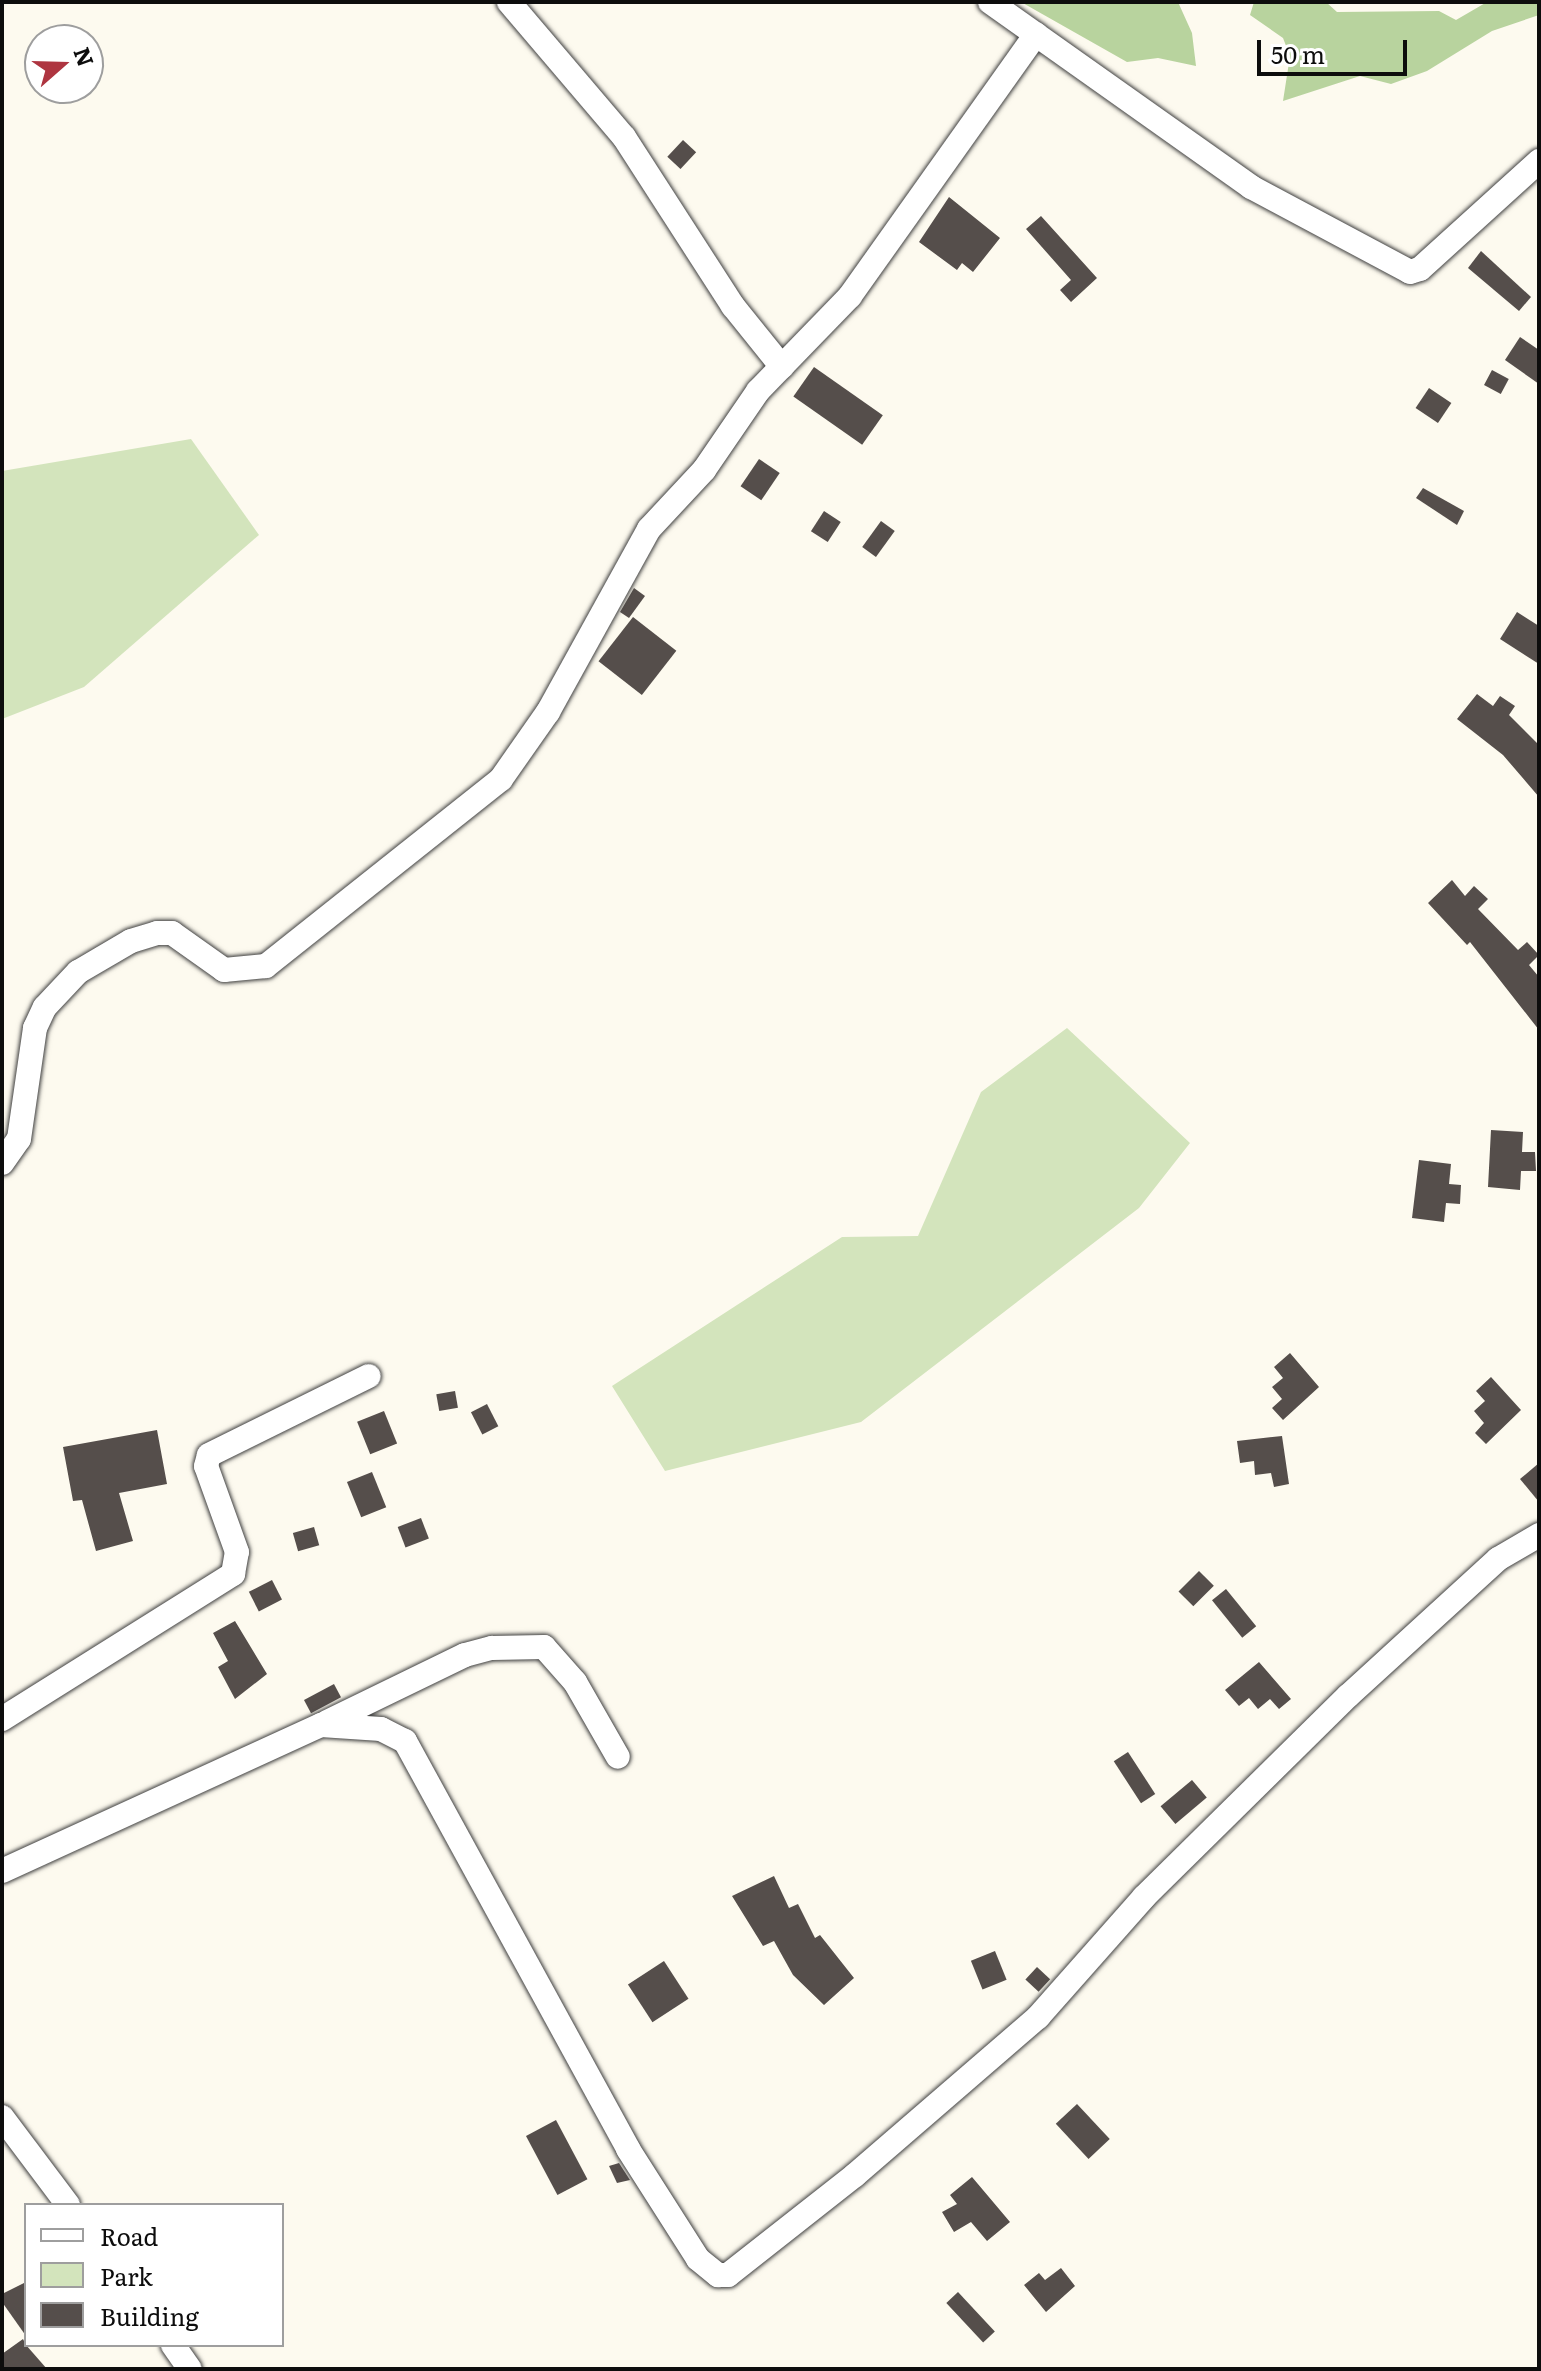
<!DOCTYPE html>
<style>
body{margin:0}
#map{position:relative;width:1541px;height:2371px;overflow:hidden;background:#fdfaef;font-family:Literata,serif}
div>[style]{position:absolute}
.green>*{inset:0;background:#d3e4bc}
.forest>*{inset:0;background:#b8d39e}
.building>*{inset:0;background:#554e4b;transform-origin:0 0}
.roads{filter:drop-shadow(0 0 2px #404040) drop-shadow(0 0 2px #404040)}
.minor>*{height:24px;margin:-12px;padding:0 12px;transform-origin:12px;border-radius:12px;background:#fff}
span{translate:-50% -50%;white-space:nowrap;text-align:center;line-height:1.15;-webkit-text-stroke:8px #fff;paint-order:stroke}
.frame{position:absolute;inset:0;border:4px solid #0d0d0d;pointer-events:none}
.legend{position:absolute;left:24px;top:2203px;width:260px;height:144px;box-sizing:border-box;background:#fff;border:2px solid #9e9e9e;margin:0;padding:10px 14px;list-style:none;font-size:24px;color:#0d0d0d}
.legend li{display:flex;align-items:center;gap:16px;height:40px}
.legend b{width:40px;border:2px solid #9e9e9e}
.north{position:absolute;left:24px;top:24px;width:80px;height:80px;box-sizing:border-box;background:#fff;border:2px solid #9e9e9e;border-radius:50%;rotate:70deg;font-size:22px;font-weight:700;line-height:32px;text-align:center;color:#0d0d0d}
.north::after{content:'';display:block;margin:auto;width:28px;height:36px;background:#ae3540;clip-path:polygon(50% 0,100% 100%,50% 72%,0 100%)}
.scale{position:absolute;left:1257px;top:40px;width:150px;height:36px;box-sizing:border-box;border:4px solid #0d0d0d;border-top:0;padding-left:10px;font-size:24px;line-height:28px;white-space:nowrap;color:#0d0d0d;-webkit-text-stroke:6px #fff;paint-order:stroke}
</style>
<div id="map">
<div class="green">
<i style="clip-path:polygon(191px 439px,259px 535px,84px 687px,2px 719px,2px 471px)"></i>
<i style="clip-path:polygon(1067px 1028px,1190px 1143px,1139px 1208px,861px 1422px,665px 1471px,612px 1386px,842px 1237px,918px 1236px,981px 1092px)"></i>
</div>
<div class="forest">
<i style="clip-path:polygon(1021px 2px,1178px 2px,1192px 33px,1196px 66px,1158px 58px,1127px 62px)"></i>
<i style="clip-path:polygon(1254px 2px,1326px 2px,1337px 12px,1439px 11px,1456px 20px,1487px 2px,1539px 2px,1539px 15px,1492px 31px,1427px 71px,1391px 84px,1360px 76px,1283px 101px,1290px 56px,1283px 38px,1250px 15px)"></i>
</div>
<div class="building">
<i style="left:683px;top:140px;width:18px;height:23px;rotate:43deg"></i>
<i style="clip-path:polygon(949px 197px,1000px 238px,973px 272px,962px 263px,957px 270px,919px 242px)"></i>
<i style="clip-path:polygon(1041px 216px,1097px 278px,1071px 302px,1060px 290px,1071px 280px,1026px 229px)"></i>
<i style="clip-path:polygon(1481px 251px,1531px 297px,1519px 311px,1468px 268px)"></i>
<i style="clip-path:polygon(1520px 337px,1539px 350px,1539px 384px,1505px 360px)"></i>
<i style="left:814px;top:367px;width:84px;height:36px;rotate:35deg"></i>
<i style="left:1492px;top:370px;width:19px;height:17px;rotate:28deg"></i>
<i style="left:1429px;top:388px;width:27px;height:24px;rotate:34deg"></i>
<i style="left:759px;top:459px;width:25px;height:33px;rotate:34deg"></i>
<i style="clip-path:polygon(1423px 488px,1464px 511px,1457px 525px,1416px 498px)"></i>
<i style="left:824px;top:511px;width:20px;height:24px;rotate:33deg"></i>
<i style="left:881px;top:521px;width:17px;height:32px;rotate:36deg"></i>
<i style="clip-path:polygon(634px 588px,645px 596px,629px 618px,620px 612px)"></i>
<i style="clip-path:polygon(1517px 612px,1539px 626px,1539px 664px,1500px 639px)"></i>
<i style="left:633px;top:617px;width:55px;height:56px;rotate:38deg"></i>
<i style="clip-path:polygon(1477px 694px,1493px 706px,1500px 696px,1515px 706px,1509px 715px,1539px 745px,1539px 797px,1503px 755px,1457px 719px)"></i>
<i style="clip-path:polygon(1452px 880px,1465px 896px,1474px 886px,1488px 899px,1478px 909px,1518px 950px,1527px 942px,1539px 955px,1529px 965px,1539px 977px,1539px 1030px,1470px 942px,1467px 945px,1428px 903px)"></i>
<i style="clip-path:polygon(1491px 1130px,1523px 1132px,1522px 1152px,1535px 1152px,1536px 1171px,1521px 1171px,1520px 1190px,1488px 1187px)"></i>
<i style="clip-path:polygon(1419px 1160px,1451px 1164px,1449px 1184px,1461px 1185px,1460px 1204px,1446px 1203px,1444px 1222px,1412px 1218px)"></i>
<i style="clip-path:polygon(1290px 1353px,1319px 1387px,1283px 1420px,1272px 1408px,1282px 1399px,1272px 1387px,1283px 1378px,1274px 1367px)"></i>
<i style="clip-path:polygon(1491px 1377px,1521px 1410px,1486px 1444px,1475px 1433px,1484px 1423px,1474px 1411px,1485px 1401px,1476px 1391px)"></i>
<i style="left:455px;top:1391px;width:17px;height:19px;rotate:80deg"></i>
<i style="left:487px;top:1404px;width:25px;height:18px;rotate:63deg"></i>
<i style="left:384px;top:1411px;width:35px;height:29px;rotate:68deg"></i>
<i style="clip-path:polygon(157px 1430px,167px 1484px,119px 1493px,133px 1541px,96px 1551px,82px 1500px,73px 1501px,63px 1447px)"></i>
<i style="clip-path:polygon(1282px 1436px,1289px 1484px,1274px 1487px,1271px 1473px,1255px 1475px,1254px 1461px,1240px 1463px,1237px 1441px)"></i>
<i style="clip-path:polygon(1539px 1463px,1539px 1502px,1520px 1479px)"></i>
<i style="left:372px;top:1472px;width:38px;height:27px;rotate:68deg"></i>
<i style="left:421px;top:1518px;width:22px;height:25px;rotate:69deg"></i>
<i style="left:314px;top:1527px;width:19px;height:22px;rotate:74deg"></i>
<i style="left:1199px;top:1571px;width:21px;height:29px;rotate:45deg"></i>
<i style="left:272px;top:1580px;width:22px;height:26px;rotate:63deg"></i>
<i style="left:1226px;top:1589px;width:48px;height:18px;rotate:51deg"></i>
<i style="clip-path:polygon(235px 1621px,267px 1674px,235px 1699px,218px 1667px,228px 1661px,213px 1633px)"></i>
<i style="clip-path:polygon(1259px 1662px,1291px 1699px,1279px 1709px,1270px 1699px,1258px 1709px,1249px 1698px,1239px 1706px,1225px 1690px)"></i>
<i style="left:334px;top:1684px;width:15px;height:34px;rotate:62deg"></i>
<i style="left:1128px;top:1752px;width:50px;height:17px;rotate:57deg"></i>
<i style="left:1192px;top:1780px;width:23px;height:41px;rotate:50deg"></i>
<i style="clip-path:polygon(774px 1876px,789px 1908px,798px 1904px,815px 1938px,820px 1935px,854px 1978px,824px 2005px,793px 1975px,774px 1941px,763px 1946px,732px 1896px)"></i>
<i style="left:995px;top:1951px;width:31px;height:26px;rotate:68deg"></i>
<i style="left:664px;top:1961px;width:45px;height:43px;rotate:57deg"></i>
<i style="left:1037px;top:1967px;width:18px;height:17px;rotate:43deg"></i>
<i style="left:1077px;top:2104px;width:48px;height:29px;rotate:47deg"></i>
<i style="left:556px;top:2120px;width:67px;height:34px;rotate:62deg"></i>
<i style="clip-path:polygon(619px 2163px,630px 2180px,617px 2183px,609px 2166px)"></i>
<i style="clip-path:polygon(972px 2177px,1010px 2222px,987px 2241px,971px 2222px,954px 2232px,942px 2212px,957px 2204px,950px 2195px)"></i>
<i style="clip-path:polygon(1061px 2268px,1075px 2286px,1046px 2312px,1024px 2285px,1039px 2273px,1045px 2280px)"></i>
<i style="clip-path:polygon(26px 2282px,26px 2336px,2px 2302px,2px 2294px)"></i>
<i style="left:958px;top:2292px;width:54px;height:16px;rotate:47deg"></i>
<i style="clip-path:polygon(23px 2339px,26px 2345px,47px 2369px,2px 2369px,2px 2354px)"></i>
</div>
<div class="roads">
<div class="minor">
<i style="left:509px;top:2px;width:177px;rotate:49.6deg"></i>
<i style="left:624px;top:137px;width:201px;rotate:57.2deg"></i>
<i style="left:733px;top:306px;width:78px;rotate:51.2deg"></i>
<i style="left:990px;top:2px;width:320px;rotate:35.3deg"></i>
<i style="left:1251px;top:187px;width:180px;rotate:28.1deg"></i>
<i style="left:1410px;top:272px;width:10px;rotate:-17deg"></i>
<i style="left:1420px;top:269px;width:161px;rotate:-42.2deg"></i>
<i style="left:2px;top:1163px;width:29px;rotate:-55deg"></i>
<i style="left:19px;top:1139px;width:112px;rotate:-81.8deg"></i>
<i style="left:35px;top:1028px;width:23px;rotate:-65deg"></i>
<i style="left:45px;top:1007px;width:48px;rotate:-46.7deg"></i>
<i style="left:78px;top:972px;width:61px;rotate:-30.3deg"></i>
<i style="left:131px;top:941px;width:27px;rotate:-17deg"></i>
<i style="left:157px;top:933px;width:15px"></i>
<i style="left:172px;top:933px;width:64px;rotate:35.4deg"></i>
<i style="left:224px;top:970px;width:42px;rotate:-5.4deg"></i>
<i style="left:266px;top:966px;width:300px;rotate:-38.5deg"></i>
<i style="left:501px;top:779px;width:82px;rotate:-55deg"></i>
<i style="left:548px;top:712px;width:209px;rotate:-61.1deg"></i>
<i style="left:649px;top:529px;width:81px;rotate:-47deg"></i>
<i style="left:704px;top:470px;width:96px;rotate:-55.6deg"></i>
<i style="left:758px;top:391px;width:132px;rotate:-45.9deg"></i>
<i style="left:850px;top:296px;width:321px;rotate:-54.6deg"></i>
<i style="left:2px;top:1719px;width:273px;rotate:-32.1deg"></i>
<i style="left:233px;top:1574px;width:22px;rotate:-80deg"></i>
<i style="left:237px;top:1552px;width:91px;rotate:-109.8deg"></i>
<i style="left:206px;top:1466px;width:11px;rotate:-75deg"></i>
<i style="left:209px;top:1455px;width:178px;rotate:-26.3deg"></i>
<i style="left:327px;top:1722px;width:153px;rotate:-25.9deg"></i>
<i style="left:465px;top:1655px;width:28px;rotate:-15deg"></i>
<i style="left:492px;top:1648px;width:52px;rotate:-1.1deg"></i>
<i style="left:544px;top:1647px;width:47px;rotate:48.5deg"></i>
<i style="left:575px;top:1682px;width:86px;rotate:60.2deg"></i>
<i style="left:2px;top:1871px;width:351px;rotate:-24.6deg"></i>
<i style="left:321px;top:1725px;width:60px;rotate:3.8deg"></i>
<i style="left:381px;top:1729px;width:27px;rotate:27deg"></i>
<i style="left:405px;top:1741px;width:465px;rotate:61.3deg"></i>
<i style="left:628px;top:2149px;width:130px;rotate:57.5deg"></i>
<i style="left:698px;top:2259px;width:26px;rotate:39deg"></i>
<i style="left:718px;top:2275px;width:10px"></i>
<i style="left:728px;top:2275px;width:162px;rotate:-38.2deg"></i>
<i style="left:855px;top:2175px;width:242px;rotate:-40.8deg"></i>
<i style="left:1038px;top:2017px;width:160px;rotate:-48.5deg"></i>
<i style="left:1144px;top:1897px;width:286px;rotate:-44.6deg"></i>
<i style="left:1348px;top:1696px;width:203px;rotate:-42.4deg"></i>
<i style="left:1498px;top:1559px;width:48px;rotate:-30.3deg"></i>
<i style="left:2px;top:2117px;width:110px;rotate:53.1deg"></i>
<i style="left:173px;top:2345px;width:29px;rotate:55deg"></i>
</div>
</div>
<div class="frame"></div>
<ul class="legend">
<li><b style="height:10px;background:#fff"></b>Road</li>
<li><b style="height:22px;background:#d3e4bc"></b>Park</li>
<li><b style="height:22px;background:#554e4b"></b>Building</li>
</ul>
<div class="north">N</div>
<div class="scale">50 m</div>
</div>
